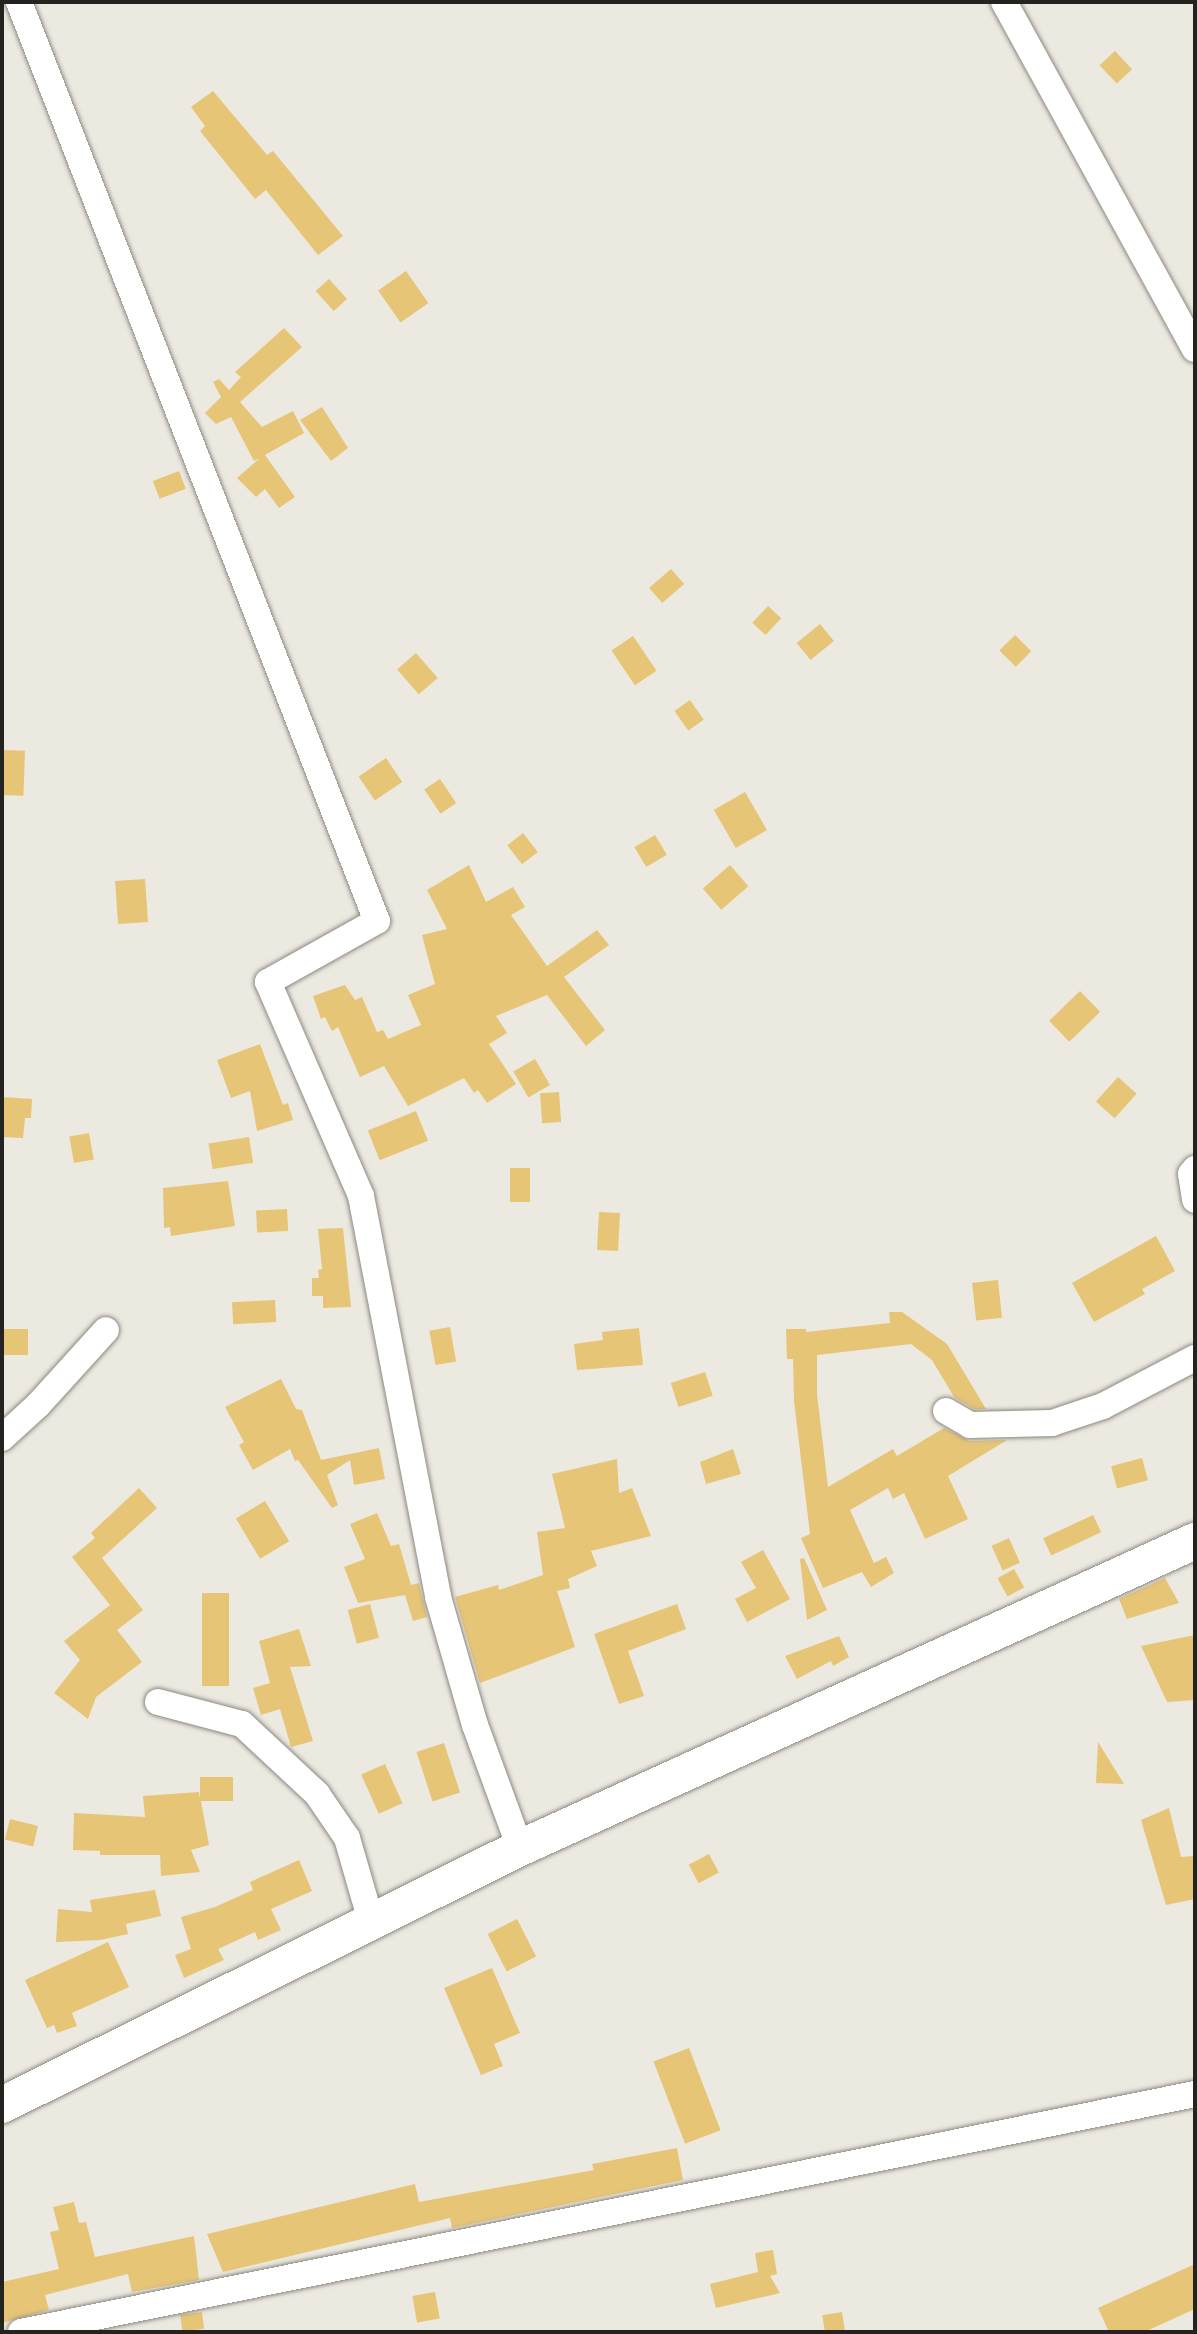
<!DOCTYPE html>
<style>
body{margin:0}
#map{position:relative;width:1197px;height:2334px;overflow:hidden;background:#ece9e0;font-family:"PT Serif",serif}
div>[style]{position:absolute}
.building>*{inset:0;background:#e6c577;transform-origin:0 0}
.roads{filter:drop-shadow(0 0 2px #8d8982) drop-shadow(0 0 2px #8d8982)}
.minor>*{height:26px;margin:-13px;padding:0 13px;transform-origin:13px;border-radius:13px;background:#fff}
.secondary>*{height:36px;margin:-18px;padding:0 18px;transform-origin:18px;border-radius:18px;background:#fff}
span{translate:-50% -50%;white-space:nowrap;text-align:center;line-height:1.15;-webkit-text-stroke:6px #faf6ed;paint-order:stroke}
.frame{position:absolute;inset:0;border:4px solid #242320;pointer-events:none}
</style>
<div id="map">
<div class="building">
<i style="left:1115px;top:51px;width:25px;height:21px;rotate:47deg"></i>
<i style="clip-path:polygon(213px 91px,267px 155px,273px 151px,343px 236px,318px 255px,266px 190px,255px 199px,200px 131px,205px 126px,191px 107px)"></i>
<i style="left:406px;top:271px;width:39px;height:34px;rotate:55deg"></i>
<i style="left:329px;top:279px;width:27px;height:18px;rotate:48deg"></i>
<i style="clip-path:polygon(284px 328px,302px 347px,240px 402px,262px 427px,293px 411px,304px 433px,265px 455px,295px 497px,279px 508px,265px 489px,256px 497px,237px 478px,260px 458px,254px 461px,231px 417px,216px 424px,205px 413px,221px 397px,213px 382px,219px 379px,229px 390px,241px 377px,235px 372px)"></i>
<i style="clip-path:polygon(322px 407px,348px 448px,331px 461px,300px 420px)"></i>
<i style="left:179px;top:471px;width:19px;height:28px;rotate:69deg"></i>
<i style="left:671px;top:569px;width:20px;height:29px;rotate:49deg"></i>
<i style="left:768px;top:606px;width:18px;height:23px;rotate:43deg"></i>
<i style="left:820px;top:624px;width:22px;height:30px;rotate:51deg"></i>
<i style="left:1015px;top:635px;width:23px;height:22px;rotate:45deg"></i>
<i style="left:633px;top:636px;width:42px;height:26px;rotate:56deg"></i>
<i style="left:416px;top:653px;width:33px;height:25px;rotate:49deg"></i>
<i style="left:690px;top:700px;width:24px;height:19px;rotate:55deg"></i>
<i style="left:2px;top:750px;width:23px;height:45px;rotate:2deg"></i>
<i style="left:386px;top:758px;width:29px;height:33px;rotate:56deg"></i>
<i style="left:440px;top:779px;width:29px;height:19px;rotate:56deg"></i>
<i style="left:745px;top:792px;width:44px;height:36px;rotate:60deg"></i>
<i style="left:523px;top:833px;width:24px;height:20px;rotate:52deg"></i>
<i style="left:655px;top:835px;width:23px;height:24px;rotate:59deg"></i>
<i style="clip-path:polygon(469px 865px,486px 902px,513px 887px,525px 907px,511px 915px,547px 966px,597px 930px,609px 945px,564px 977px,605px 1030px,586px 1046px,547px 995px,496px 1016px,507px 1033px,489px 1044px,516px 1084px,487px 1103px,478px 1090px,474px 1093px,464px 1078px,408px 1106px,384px 1066px,360px 1077px,338px 1027px,332px 1031px,325px 1017px,321px 1019px,313px 996px,345px 985px,355px 1000px,362px 997px,377px 1032px,383px 1030px,388px 1039px,421px 1025px,408px 995px,435px 984px,422px 935px,447px 929px,427px 890px)"></i>
<i style="left:730px;top:865px;width:28px;height:36px;rotate:49deg"></i>
<i style="left:145px;top:879px;width:43px;height:30px;rotate:86deg"></i>
<i style="left:1080px;top:991px;width:29px;height:43px;rotate:46deg"></i>
<i style="clip-path:polygon(260px 1044px,283px 1105px,288px 1103px,293px 1120px,257px 1131px,250px 1091px,231px 1098px,217px 1060px)"></i>
<i style="left:535px;top:1059px;width:30px;height:25px;rotate:60deg"></i>
<i style="left:1118px;top:1077px;width:25px;height:33px;rotate:42deg"></i>
<i style="left:559px;top:1092px;width:30px;height:19px;rotate:86deg"></i>
<i style="clip-path:polygon(2px 1097px,32px 1099px,31px 1118px,25px 1118px,23px 1138px,2px 1137px)"></i>
<i style="left:416px;top:1111px;width:32px;height:52px;rotate:68deg"></i>
<i style="left:89px;top:1133px;width:27px;height:20px;rotate:80deg"></i>
<i style="left:249px;top:1137px;width:26px;height:41px;rotate:81deg"></i>
<i style="left:510px;top:1168px;width:20px;height:34px"></i>
<i style="clip-path:polygon(228px 1181px,235px 1226px,171px 1236px,170px 1227px,164px 1228px,163px 1188px)"></i>
<i style="left:287px;top:1209px;width:22px;height:31px;rotate:87deg"></i>
<i style="left:599px;top:1212px;width:21px;height:38px;rotate:3deg"></i>
<i style="clip-path:polygon(343px 1228px,351px 1307px,323px 1308px,323px 1296px,312px 1296px,312px 1278px,319px 1278px,318px 1270px,322px 1269px,318px 1229px)"></i>
<i style="clip-path:polygon(1156px 1236px,1175px 1271px,1142px 1289px,1145px 1294px,1094px 1322px,1072px 1283px)"></i>
<i style="left:998px;top:1280px;width:38px;height:26px;rotate:84deg"></i>
<i style="left:275px;top:1300px;width:22px;height:43px;rotate:87deg"></i>
<i style="clip-path:polygon(889px 1312px,902px 1312px,947px 1344px,986px 1409px,974px 1409px,954px 1397px,932px 1360px,911px 1344px,817px 1355px,817px 1394px,828px 1487px,893px 1449px,897px 1456px,944px 1428px,970px 1441px,1007px 1440px,948px 1476px,968px 1519px,925px 1539px,904px 1493px,893px 1499px,888px 1488px,850px 1510px,874px 1563px,886px 1557px,894px 1573px,871px 1587px,862px 1572px,823px 1588px,801px 1538px,810px 1534px,794px 1401px,793px 1359px,787px 1359px,786px 1329px,806px 1329px,806px 1332px,890px 1323px)"></i>
<i style="left:450px;top:1327px;width:35px;height:21px;rotate:80deg"></i>
<i style="clip-path:polygon(639px 1328px,643px 1365px,577px 1370px,574px 1344px,603px 1340px,602px 1332px)"></i>
<i style="left:2px;top:1329px;width:26px;height:26px"></i>
<i style="left:705px;top:1372px;width:25px;height:36px;rotate:72deg"></i>
<i style="clip-path:polygon(281px 1379px,296px 1409px,302px 1410px,321px 1460px,379px 1448px,385px 1479px,354px 1485px,350px 1460px,327px 1475px,338px 1505px,332px 1508px,298px 1460px,295px 1461px,290px 1449px,253px 1470px,239px 1445px,244px 1442px,225px 1407px)"></i>
<i style="clip-path:polygon(733px 1449px,741px 1474px,706px 1484px,700px 1462px)"></i>
<i style="left:1142px;top:1458px;width:23px;height:32px;rotate:75deg"></i>
<i style="clip-path:polygon(617px 1459px,619px 1493px,632px 1488px,651px 1536px,591px 1551px,597px 1566px,568px 1579px,570px 1588px,557px 1591px,575px 1647px,480px 1683px,455px 1597px,498px 1585px,499px 1590px,543px 1575px,537px 1532px,565px 1528px,552px 1474px)"></i>
<i style="clip-path:polygon(139px 1488px,157px 1508px,102px 1558px,143px 1610px,117px 1630px,142px 1662px,96px 1697px,88px 1719px,54px 1693px,80px 1660px,64px 1641px,110px 1605px,72px 1557px,95px 1538px,91px 1533px)"></i>
<i style="left:265px;top:1501px;width:47px;height:34px;rotate:59deg"></i>
<i style="clip-path:polygon(377px 1513px,391px 1546px,399px 1544px,411px 1585px,419px 1583px,427px 1617px,413px 1621px,405px 1595px,358px 1603px,344px 1567px,365px 1559px,350px 1524px)"></i>
<i style="left:1093px;top:1515px;width:19px;height:55px;rotate:65deg"></i>
<i style="left:1009px;top:1538px;width:27px;height:19px;rotate:66deg"></i>
<i style="clip-path:polygon(763px 1550px,790px 1599px,747px 1622px,735px 1599px,756px 1588px,741px 1562px)"></i>
<i style="clip-path:polygon(804px 1558px,827px 1610px,807px 1620px,800px 1559px)"></i>
<i style="left:1014px;top:1569px;width:21px;height:19px;rotate:61deg"></i>
<i style="clip-path:polygon(1165px 1578px,1179px 1603px,1127px 1619px,1119px 1599px)"></i>
<i style="left:202px;top:1593px;width:27px;height:93px"></i>
<i style="left:370px;top:1604px;width:35px;height:23px;rotate:75deg"></i>
<i style="clip-path:polygon(677px 1604px,686px 1629px,628px 1651px,644px 1696px,619px 1704px,594px 1634px)"></i>
<i style="clip-path:polygon(299px 1629px,311px 1666px,290px 1667px,313px 1741px,291px 1747px,280px 1709px,261px 1715px,253px 1688px,270px 1683px,259px 1641px)"></i>
<i style="clip-path:polygon(1195px 1635px,1195px 1700px,1167px 1702px,1141px 1646px)"></i>
<i style="clip-path:polygon(839px 1636px,849px 1657px,833px 1666px,831px 1661px,797px 1679px,785px 1656px)"></i>
<i style="clip-path:polygon(1098px 1742px,1124px 1784px,1096px 1783px)"></i>
<i style="left:444px;top:1743px;width:52px;height:29px;rotate:72deg"></i>
<i style="left:385px;top:1764px;width:43px;height:26px;rotate:66deg"></i>
<i style="clip-path:polygon(200px 1777px,233px 1777px,233px 1801px,201px 1801px,209px 1845px,191px 1850px,200px 1872px,161px 1876px,160px 1855px,100px 1855px,100px 1851px,73px 1850px,74px 1813px,145px 1817px,143px 1796px,199px 1792px,200px 1799px)"></i>
<i style="clip-path:polygon(1169px 1808px,1181px 1857px,1195px 1856px,1195px 1899px,1166px 1905px,1141px 1820px)"></i>
<i style="left:10px;top:1819px;width:29px;height:21px;rotate:14deg"></i>
<i style="left:709px;top:1854px;width:21px;height:23px;rotate:62deg"></i>
<i style="clip-path:polygon(299px 1860px,312px 1891px,271px 1909px,281px 1930px,258px 1940px,255px 1932px,218px 1949px,224px 1960px,184px 1978px,175px 1955px,191px 1949px,181px 1917px,215px 1907px,253px 1890px,250px 1882px)"></i>
<i style="clip-path:polygon(155px 1890px,161px 1916px,126px 1924px,128px 1934px,100px 1940px,56px 1942px,58px 1909px,92px 1912px,90px 1900px)"></i>
<i style="left:517px;top:1919px;width:42px;height:33px;rotate:63deg"></i>
<i style="clip-path:polygon(108px 1942px,129px 1987px,72px 2013px,77px 2026px,57px 2033px,54px 2025px,47px 2028px,25px 1980px)"></i>
<i style="clip-path:polygon(492px 1968px,520px 2033px,494px 2044px,503px 2066px,481px 2075px,444px 1988px)"></i>
<i style="left:689px;top:2048px;width:88px;height:38px;rotate:69deg"></i>
<i style="clip-path:polygon(677px 2148px,683px 2180px,452px 2228px,450px 2218px,223px 2272px,207px 2234px,415px 2184px,419px 2202px,594px 2170px,592px 2164px)"></i>
<i style="clip-path:polygon(74px 2202px,79px 2223px,86px 2222px,95px 2257px,194px 2236px,199px 2280px,132px 2292px,128px 2274px,45px 2295px,49px 2310px,2px 2323px,2px 2282px,59px 2269px,50px 2232px,59px 2230px,53px 2207px)"></i>
<i style="clip-path:polygon(773px 2250px,777px 2274px,770px 2276px,780px 2293px,716px 2308px,710px 2284px,758px 2272px,755px 2253px)"></i>
<i style="clip-path:polygon(1195px 2264px,1195px 2309px,1144px 2332px,1109px 2332px,1098px 2308px)"></i>
<i style="left:435px;top:2292px;width:27px;height:23px;rotate:80deg"></i>
<i style="left:202px;top:2312px;width:17px;height:22px;rotate:83deg"></i>
<i style="left:842px;top:2312px;width:18px;height:20px;rotate:81deg"></i>
</div>
<div class="roads">
<div class="minor">
<i style="left:19px;top:2px;width:986px;rotate:68.72deg"></i>
<i style="left:377px;top:921px;width:125px;rotate:150.8deg"></i>
<i style="left:268px;top:982px;width:233px;rotate:66.5deg"></i>
<i style="left:361px;top:1196px;width:408px;rotate:79.1deg"></i>
<i style="left:438px;top:1597px;width:133px;rotate:73.9deg"></i>
<i style="left:475px;top:1725px;width:131px;rotate:69.9deg"></i>
<i style="left:1004px;top:2px;width:396px;rotate:61.2deg"></i>
<i style="left:1195px;top:1169px;width:6px;rotate:129deg"></i>
<i style="left:1191px;top:1174px;width:26px;rotate:81deg"></i>
<i style="left:946px;top:1411px;width:28px;rotate:30deg"></i>
<i style="left:970px;top:1425px;width:82px;rotate:-1.4deg"></i>
<i style="left:1052px;top:1423px;width:54px;rotate:-18.4deg"></i>
<i style="left:1103px;top:1406px;width:104px;rotate:-27.6deg"></i>
<i style="left:2px;top:1438px;width:49px;rotate:-42.5deg"></i>
<i style="left:38px;top:1405px;width:101px;rotate:-47.8deg"></i>
<i style="left:158px;top:1702px;width:87px;rotate:14.7deg"></i>
<i style="left:242px;top:1724px;width:103px;rotate:43deg"></i>
<i style="left:317px;top:1794px;width:53px;rotate:55.7deg"></i>
<i style="left:347px;top:1838px;width:86px;rotate:73.9deg"></i>
<i style="left:21px;top:2332px;width:1198px;rotate:-11.46deg"></i>
</div>
<div class="secondary">
<i style="left:2px;top:2105px;width:578px;rotate:-26.39deg"></i>
<i style="left:520px;top:1848px;width:742px;rotate:-24.46deg"></i>
</div>
</div>
<div class="frame"></div>
</div>
